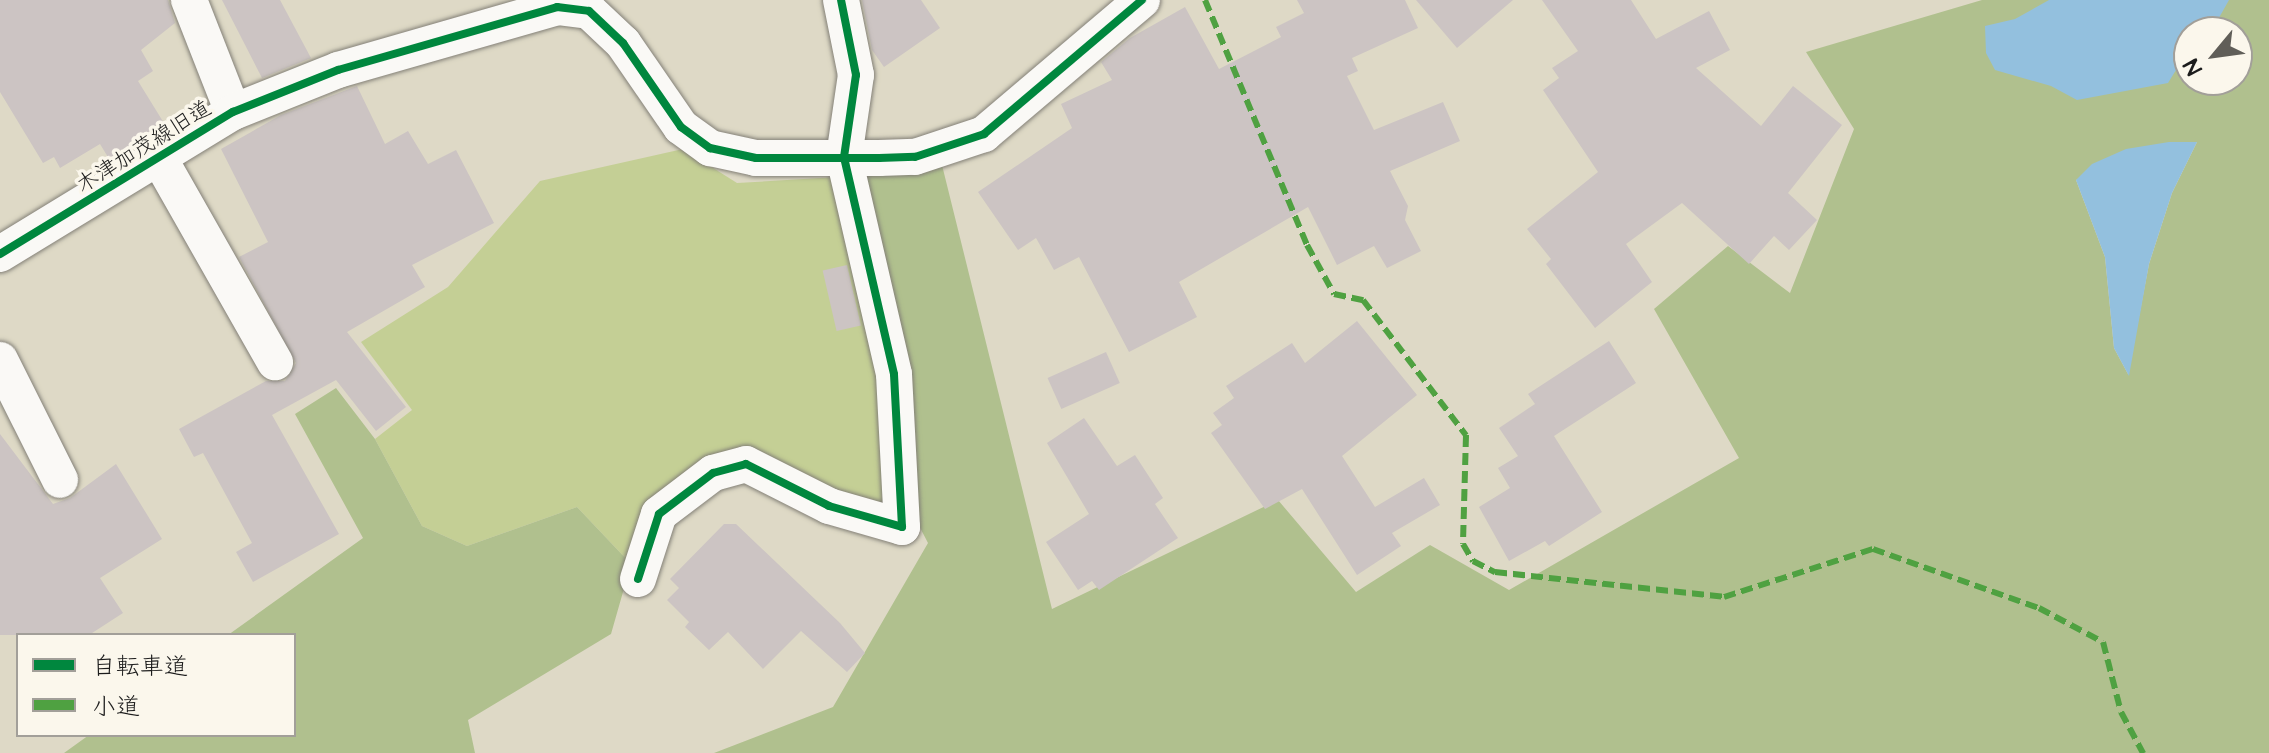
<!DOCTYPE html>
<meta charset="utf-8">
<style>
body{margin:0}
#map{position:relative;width:2269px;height:753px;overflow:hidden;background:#ded9c6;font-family:"Architects Daughter","Klee One",sans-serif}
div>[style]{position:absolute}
.green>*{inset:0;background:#c4cf95}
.forest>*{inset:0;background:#b0c08e}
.water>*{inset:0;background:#93c0de}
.building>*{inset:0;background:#ccc4c3;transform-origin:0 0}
.roads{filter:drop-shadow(0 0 2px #838077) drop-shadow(0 0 2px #838077)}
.minor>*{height:36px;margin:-18px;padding:0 18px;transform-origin:18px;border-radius:18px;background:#faf9f6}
.quiet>*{height:6px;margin-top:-3px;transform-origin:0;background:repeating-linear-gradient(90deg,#4fa141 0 12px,transparent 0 18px)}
.cycleway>*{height:8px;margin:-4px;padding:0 4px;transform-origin:4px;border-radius:4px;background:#00873e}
span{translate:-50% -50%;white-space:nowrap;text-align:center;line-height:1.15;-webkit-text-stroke:7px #fbf7ec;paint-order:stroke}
.street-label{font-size:22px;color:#1c1c1c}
.legend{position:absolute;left:16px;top:633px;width:280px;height:104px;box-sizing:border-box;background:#fbf7ec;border:2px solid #a29f99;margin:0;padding:10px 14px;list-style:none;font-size:24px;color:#1c1c1c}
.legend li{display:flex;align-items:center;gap:16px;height:40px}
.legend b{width:40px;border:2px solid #a29f99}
.north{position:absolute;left:2173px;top:16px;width:80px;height:80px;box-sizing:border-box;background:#fbf7ec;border:2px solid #a29f99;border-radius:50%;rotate:241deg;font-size:22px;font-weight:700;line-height:32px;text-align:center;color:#1c1c1c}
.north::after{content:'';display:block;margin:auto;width:28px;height:36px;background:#605e58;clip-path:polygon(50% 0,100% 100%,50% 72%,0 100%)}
</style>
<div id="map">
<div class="green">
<i style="clip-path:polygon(683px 149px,737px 183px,837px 177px,882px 377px,894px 507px,704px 464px,631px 564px,577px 507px,467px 546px,422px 526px,375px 439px,412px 410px,361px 342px,448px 287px,540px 181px)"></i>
</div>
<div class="forest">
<i style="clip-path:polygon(evenodd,1982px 0,2269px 0,2269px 753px,714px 753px,833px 707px,928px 543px,914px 516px,837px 177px,941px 161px,1052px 609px,1278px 500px,1356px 592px,1430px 545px,1509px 590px,1739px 458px,1654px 309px,1728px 246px,1790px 293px,1854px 129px,1806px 52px,1982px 0,2189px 32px,2237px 32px,2237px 80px,2189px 80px,2189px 32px,1982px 0,2197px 142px,2172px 193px,2149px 264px,2128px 374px,2114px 348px,2105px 257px,2076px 180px,2197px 142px)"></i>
<i style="clip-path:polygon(336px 388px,375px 439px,422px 526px,467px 546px,577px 507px,631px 564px,611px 634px,468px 720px,475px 753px,64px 753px,89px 735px,294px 735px,294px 635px,228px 635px,363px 538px,295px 414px)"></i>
</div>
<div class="water">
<i style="clip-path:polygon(2049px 0,2229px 0,2211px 32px,2189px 32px,2189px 49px,2168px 83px,2077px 100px,2051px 86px,1995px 70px,1986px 53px,1985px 26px,2015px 19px)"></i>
<i style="clip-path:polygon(2169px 142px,2197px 142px,2172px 193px,2149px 264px,2129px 376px,2114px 348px,2105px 257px,2076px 180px,2092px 164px,2126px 149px)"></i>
</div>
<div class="building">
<i style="clip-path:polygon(0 0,168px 0,175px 23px,141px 50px,153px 71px,138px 81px,167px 128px,111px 162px,100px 144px,60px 168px,54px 157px,43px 163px,0 92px)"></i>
<i style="clip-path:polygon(222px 0,280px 0,311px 58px,262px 78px)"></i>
<i style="clip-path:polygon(862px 0,921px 0,940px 28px,884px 67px,872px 50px)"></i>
<i style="clip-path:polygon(1297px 0,1405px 0,1418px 28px,1352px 58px,1358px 71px,1347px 76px,1374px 130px,1443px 102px,1460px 141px,1390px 171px,1408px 206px,1405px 220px,1421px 251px,1387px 268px,1374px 246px,1337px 265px,1308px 207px,1179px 282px,1197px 317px,1129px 352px,1079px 257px,1054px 270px,1036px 238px,1018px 250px,978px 192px,1072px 128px,1061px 104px,1112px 80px,1101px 62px,1130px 38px,1185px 7px,1219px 69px,1281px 37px,1276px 27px,1304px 13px)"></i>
<i style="clip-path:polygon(1416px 0,1513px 0,1457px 48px)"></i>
<i style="clip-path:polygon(1542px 0,1631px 0,1656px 39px,1709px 11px,1730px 50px,1696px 68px,1761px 126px,1793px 86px,1842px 125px,1788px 193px,1817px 220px,1789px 250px,1774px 236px,1749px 264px,1682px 203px,1626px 244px,1652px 282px,1595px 328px,1546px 264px,1551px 259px,1527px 229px,1598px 172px,1543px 90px,1559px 78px,1552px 68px,1578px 51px)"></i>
<i style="clip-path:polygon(357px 86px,385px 144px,408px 131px,428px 164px,456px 150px,494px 223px,412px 265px,425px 287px,347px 332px,406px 407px,376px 431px,336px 380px,272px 415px,339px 534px,253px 582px,236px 552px,252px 543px,203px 453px,194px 457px,179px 429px,266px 381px,285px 381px,296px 363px,239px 257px,268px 242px,221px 149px,281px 115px)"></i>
<i style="left:847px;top:265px;width:62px;height:25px;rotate:77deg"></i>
<i style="clip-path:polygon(1357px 321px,1417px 395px,1342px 456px,1375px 507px,1424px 478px,1440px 505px,1392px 533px,1401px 546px,1357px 575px,1302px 489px,1265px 509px,1211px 433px,1222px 425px,1213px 413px,1234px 398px,1226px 386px,1292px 343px,1305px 363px)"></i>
<i style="clip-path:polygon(1609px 341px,1636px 383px,1554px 436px,1602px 512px,1549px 546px,1545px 541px,1509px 561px,1479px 507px,1510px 488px,1498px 468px,1518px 456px,1499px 428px,1535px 404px,1528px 394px)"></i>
<i style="left:1106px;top:352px;width:34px;height:64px;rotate:66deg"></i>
<i style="clip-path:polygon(1084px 418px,1117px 466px,1135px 455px,1163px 498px,1155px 504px,1178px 538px,1099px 590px,1092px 581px,1078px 590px,1046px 542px,1089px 514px,1047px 443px)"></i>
<i style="clip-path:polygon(0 434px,53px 504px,70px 498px,116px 464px,162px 539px,100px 578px,123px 613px,89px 635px,0 635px)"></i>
<i style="clip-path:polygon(724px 524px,736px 524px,840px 623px,865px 653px,847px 672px,801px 631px,763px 669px,728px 632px,709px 650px,685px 627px,689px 622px,667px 600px,679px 588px,670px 579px)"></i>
</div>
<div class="roads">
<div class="minor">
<i style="left:189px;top:0;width:120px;rotate:68.6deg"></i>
<i style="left:159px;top:158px;width:235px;rotate:60.4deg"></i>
<i style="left:0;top:254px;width:273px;rotate:-31.4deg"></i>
<i style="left:233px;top:112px;width:113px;rotate:-21.8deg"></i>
<i style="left:338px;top:70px;width:228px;rotate:-16deg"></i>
<i style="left:557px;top:7px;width:32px;rotate:7deg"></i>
<i style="left:589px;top:11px;width:47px;rotate:43.3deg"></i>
<i style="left:623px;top:43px;width:102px;rotate:55.4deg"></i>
<i style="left:681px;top:127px;width:36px;rotate:36deg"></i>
<i style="left:710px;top:148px;width:47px;rotate:12.3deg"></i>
<i style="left:756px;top:158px;width:123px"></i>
<i style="left:879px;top:158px;width:36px;rotate:-2deg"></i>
<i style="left:915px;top:157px;width:73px;rotate:-18.4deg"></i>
<i style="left:984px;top:134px;width:207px;rotate:-40.3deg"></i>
<i style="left:0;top:360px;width:134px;rotate:63.4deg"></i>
<i style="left:638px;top:579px;width:68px;rotate:-72.1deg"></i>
<i style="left:659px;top:514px;width:68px;rotate:-37.2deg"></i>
<i style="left:713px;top:473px;width:34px;rotate:-15deg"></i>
<i style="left:746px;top:464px;width:93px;rotate:26.8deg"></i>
<i style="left:829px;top:506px;width:76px;rotate:16deg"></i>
<i style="left:902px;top:527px;width:153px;rotate:-93deg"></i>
<i style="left:894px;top:374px;width:223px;rotate:-103deg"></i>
<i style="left:844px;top:157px;width:83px;rotate:-81.7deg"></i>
<i style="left:856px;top:75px;width:76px;rotate:-101.3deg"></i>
</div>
</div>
<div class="quiet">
<i style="left:1205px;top:0;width:265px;rotate:67.4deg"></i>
<i style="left:1307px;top:245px;width:56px;rotate:61.1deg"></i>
<i style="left:1334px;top:294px;width:30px;rotate:12deg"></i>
<i style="left:1363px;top:300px;width:170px;rotate:52.7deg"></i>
<i style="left:1466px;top:435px;width:109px;rotate:91.6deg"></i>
<i style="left:1463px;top:544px;width:20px;rotate:60deg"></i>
<i style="left:1473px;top:561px;width:25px;rotate:27deg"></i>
<i style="left:1495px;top:572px;width:230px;rotate:6.2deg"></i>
<i style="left:1724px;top:597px;width:157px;rotate:-17.9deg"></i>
<i style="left:1873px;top:549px;width:176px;rotate:19.6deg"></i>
<i style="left:2039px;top:608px;width:72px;rotate:28deg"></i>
<i style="left:2103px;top:642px;width:72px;rotate:75.6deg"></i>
<i style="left:2121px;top:712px;width:47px;rotate:61.8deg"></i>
</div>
<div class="cycleway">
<i style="left:0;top:254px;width:273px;rotate:-31.4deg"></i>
<i style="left:233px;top:112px;width:113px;rotate:-21.8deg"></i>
<i style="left:338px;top:70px;width:228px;rotate:-16deg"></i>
<i style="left:557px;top:7px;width:32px;rotate:7deg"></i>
<i style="left:589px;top:11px;width:47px;rotate:43.3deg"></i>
<i style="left:623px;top:43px;width:102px;rotate:55.4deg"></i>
<i style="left:681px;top:127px;width:36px;rotate:36deg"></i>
<i style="left:710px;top:148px;width:47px;rotate:12.3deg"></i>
<i style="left:756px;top:158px;width:123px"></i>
<i style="left:879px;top:158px;width:36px;rotate:-2deg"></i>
<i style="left:915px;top:157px;width:73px;rotate:-18.4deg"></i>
<i style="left:984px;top:134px;width:207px;rotate:-40.3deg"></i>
<i style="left:638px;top:579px;width:68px;rotate:-72.1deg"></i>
<i style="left:659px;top:514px;width:68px;rotate:-37.2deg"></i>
<i style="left:713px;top:473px;width:34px;rotate:-15deg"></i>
<i style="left:746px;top:464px;width:93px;rotate:26.8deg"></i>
<i style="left:829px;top:506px;width:76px;rotate:16deg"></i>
<i style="left:902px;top:527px;width:153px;rotate:-93deg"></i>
<i style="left:894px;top:374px;width:223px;rotate:-103deg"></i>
<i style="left:844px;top:157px;width:83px;rotate:-81.7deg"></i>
<i style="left:856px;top:75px;width:76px;rotate:-101.3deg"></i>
</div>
<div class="street-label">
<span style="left:144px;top:147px;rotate:-32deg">木津加茂線旧道</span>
</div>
<ul class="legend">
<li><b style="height:10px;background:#00873e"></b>自転車道</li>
<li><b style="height:10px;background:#4fa141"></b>小道</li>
</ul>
<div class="north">N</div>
</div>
